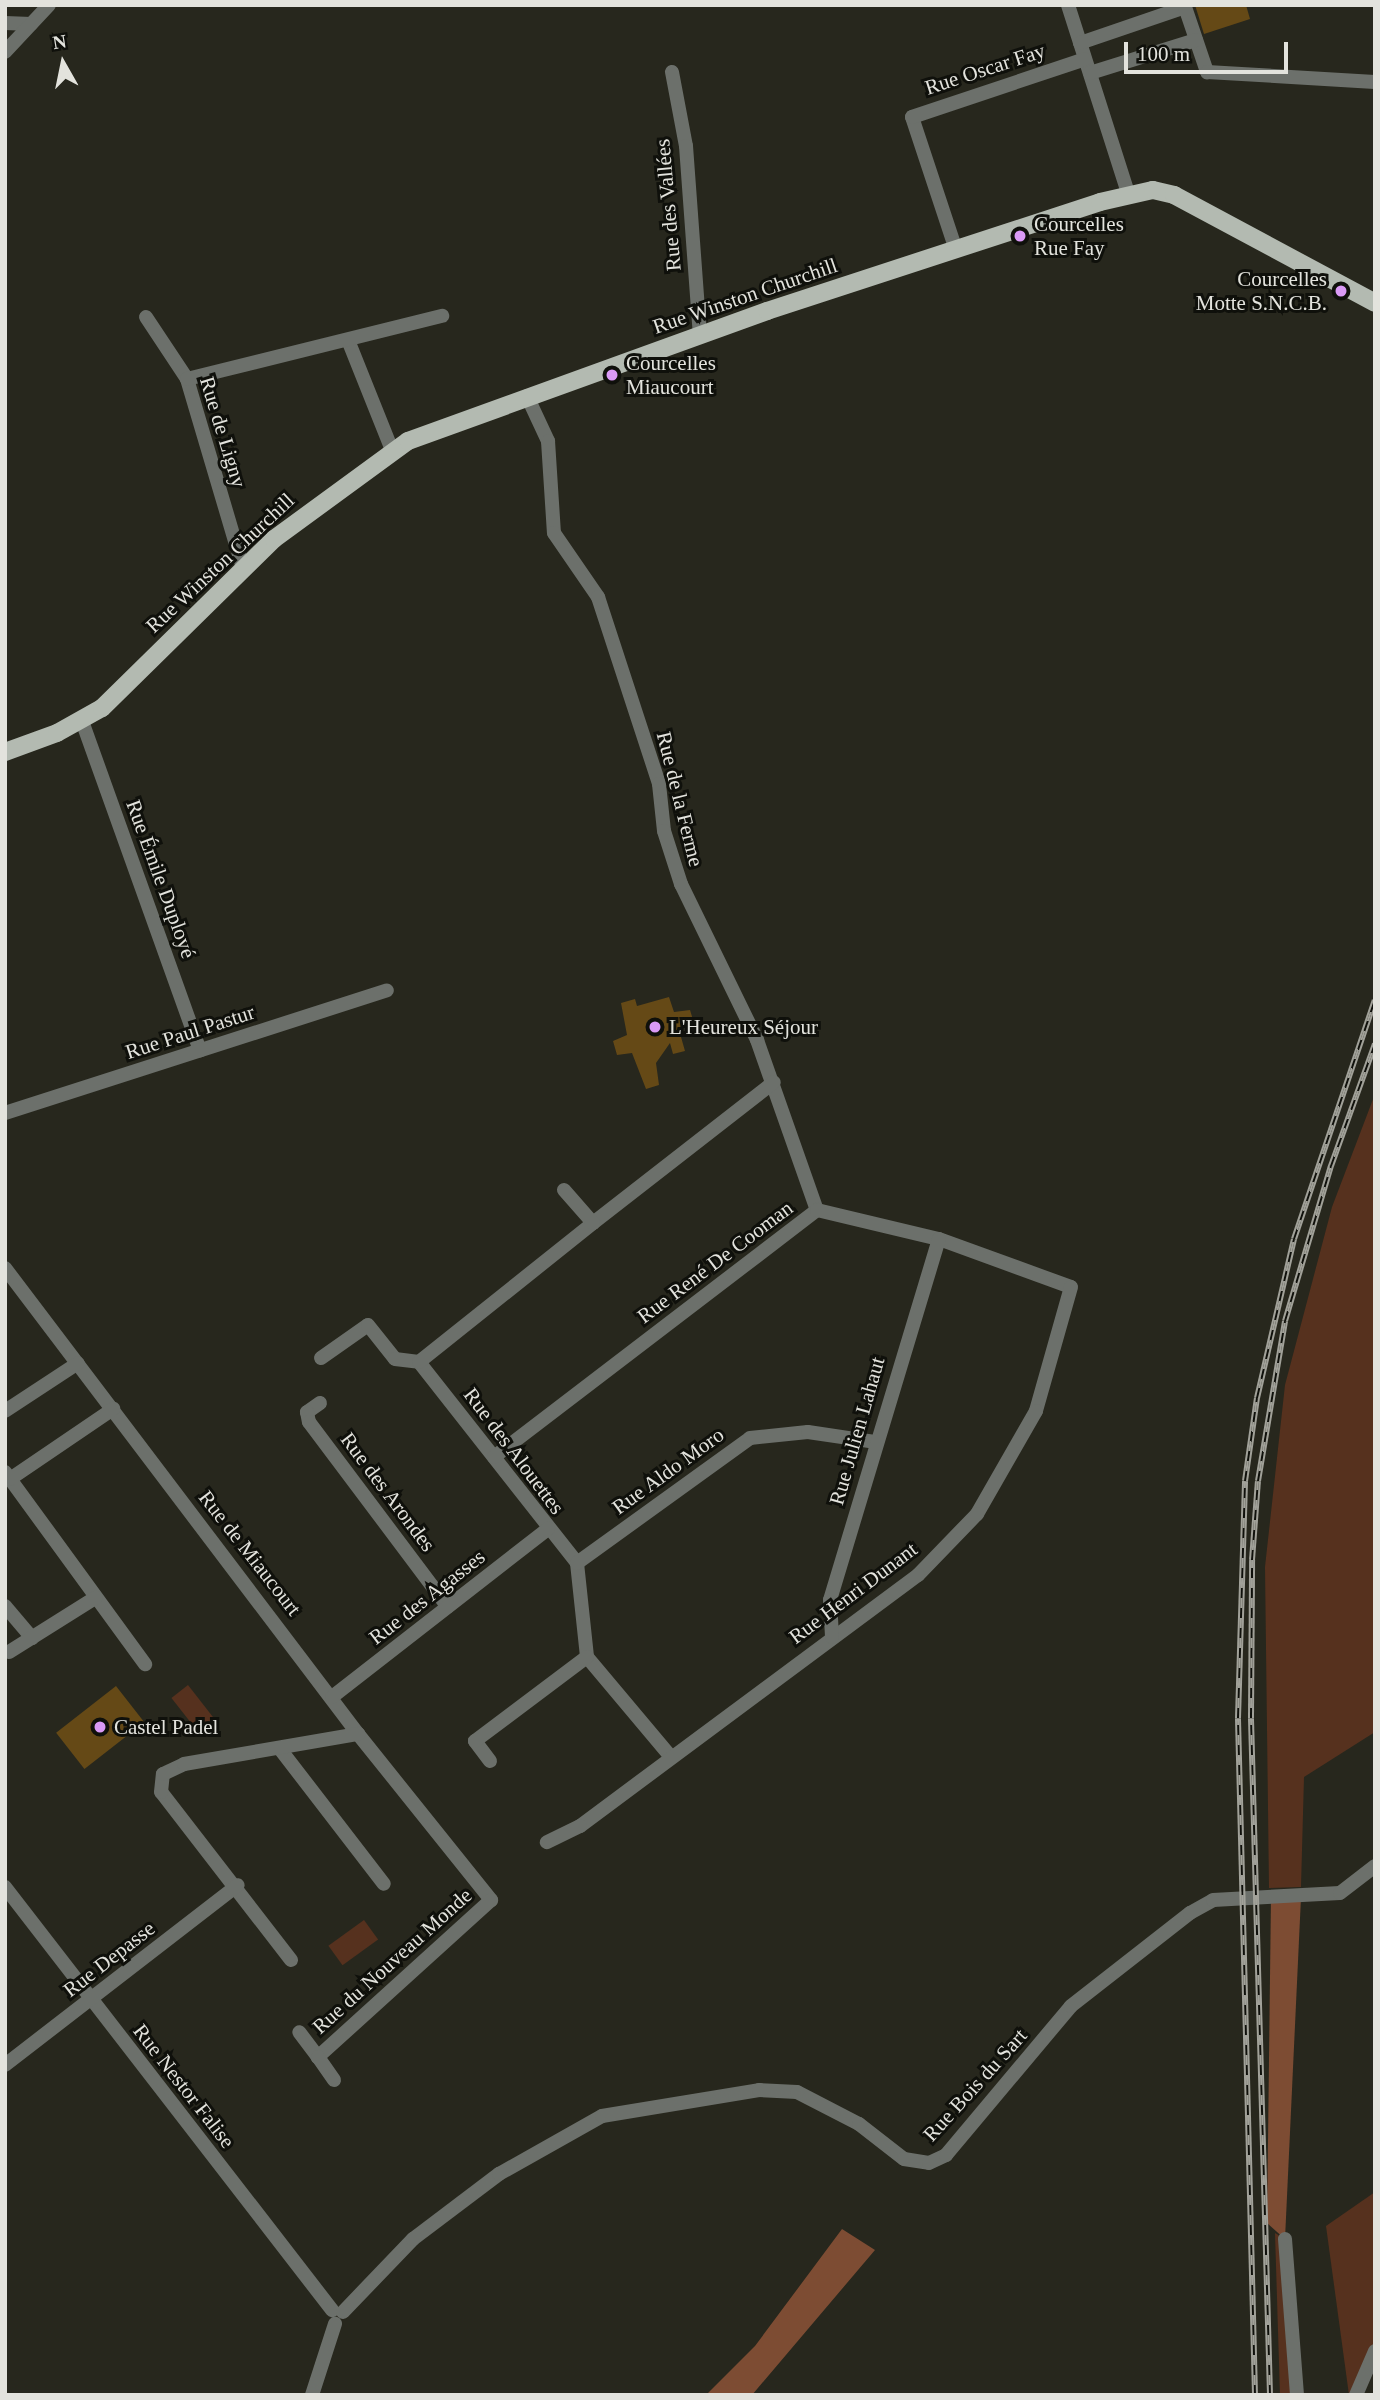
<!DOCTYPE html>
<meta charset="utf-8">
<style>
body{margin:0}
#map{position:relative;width:1380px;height:2400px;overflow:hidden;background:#27271d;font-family:"Times New Roman",serif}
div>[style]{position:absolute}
.green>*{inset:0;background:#56311e;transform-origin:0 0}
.forest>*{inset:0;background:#7d4c33}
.building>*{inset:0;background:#654916;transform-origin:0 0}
.minor>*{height:14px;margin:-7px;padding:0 7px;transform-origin:7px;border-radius:7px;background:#6c706b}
.major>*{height:18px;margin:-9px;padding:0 9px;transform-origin:9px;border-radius:9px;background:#b3bab1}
.rail>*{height:6px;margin-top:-3px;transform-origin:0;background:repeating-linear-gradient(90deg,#0f100b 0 10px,#a1a199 0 20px);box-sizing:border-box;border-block:2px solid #a1a199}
.dots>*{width:19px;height:19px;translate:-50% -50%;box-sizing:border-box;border:4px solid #0f100b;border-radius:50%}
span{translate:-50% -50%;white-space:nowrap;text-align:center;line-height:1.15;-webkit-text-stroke:6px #0f100b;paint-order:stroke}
.street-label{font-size:21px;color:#e3e3dd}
.poi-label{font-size:21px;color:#e3e3dd}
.left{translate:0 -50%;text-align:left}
.right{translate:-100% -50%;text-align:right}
.frame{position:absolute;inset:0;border:7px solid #e3e3dd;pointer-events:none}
.north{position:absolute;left:28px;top:28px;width:70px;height:70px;-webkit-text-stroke:5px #0f100b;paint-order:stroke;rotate:351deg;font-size:19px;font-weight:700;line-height:28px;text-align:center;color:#e3e3dd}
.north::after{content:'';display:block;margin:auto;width:24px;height:32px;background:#e3e3dd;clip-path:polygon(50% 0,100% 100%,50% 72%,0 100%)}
.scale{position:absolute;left:1124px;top:42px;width:164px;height:32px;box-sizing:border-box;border:4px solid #e3e3dd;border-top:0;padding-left:9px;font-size:21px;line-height:24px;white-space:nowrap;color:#e3e3dd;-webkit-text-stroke:5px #0f100b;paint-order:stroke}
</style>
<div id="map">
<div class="green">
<i style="clip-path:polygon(1375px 1094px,1375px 1732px,1304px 1777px,1301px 1887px,1269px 1888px,1265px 1567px,1285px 1385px,1332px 1207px)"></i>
<i style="left:188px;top:1685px;width:44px;height:21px;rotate:52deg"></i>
<i style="left:364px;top:1920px;width:24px;height:44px;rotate:54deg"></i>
<i style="clip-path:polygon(1375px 2192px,1375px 2342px,1349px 2395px,1326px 2226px)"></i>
<i style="clip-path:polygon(1275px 2233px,1285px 2239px,1294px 2395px,1280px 2395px)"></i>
</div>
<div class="forest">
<i style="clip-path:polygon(1271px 1896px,1301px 1897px,1285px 2239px,1267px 2223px)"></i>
<i style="clip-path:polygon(842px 2229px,875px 2250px,752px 2395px,706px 2395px,755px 2346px)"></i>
</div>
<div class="building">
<i style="clip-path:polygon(1195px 5px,1246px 5px,1250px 19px,1204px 34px)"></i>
<i style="clip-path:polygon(669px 997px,674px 1012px,690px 1010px,694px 1023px,679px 1030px,685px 1051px,673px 1054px,670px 1043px,656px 1063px,659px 1085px,646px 1089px,632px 1053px,617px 1055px,613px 1041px,627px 1035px,621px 1003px,635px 999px,637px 1006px)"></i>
<i style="left:116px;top:1686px;width:46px;height:76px;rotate:52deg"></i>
</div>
<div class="minor">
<i style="left:1068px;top:5px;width:197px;rotate:72.3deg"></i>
<i style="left:5px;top:23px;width:26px;rotate:2deg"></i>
<i style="left:1080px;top:43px;width:111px;rotate:-18.9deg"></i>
<i style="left:1185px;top:7px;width:69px;rotate:71.3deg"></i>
<i style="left:1207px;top:72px;width:168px;rotate:3.4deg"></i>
<i style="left:5px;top:52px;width:64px;rotate:-46.9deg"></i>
<i style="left:672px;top:72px;width:75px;rotate:79.3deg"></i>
<i style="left:686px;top:146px;width:190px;rotate:85.8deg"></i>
<i style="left:1090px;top:73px;width:111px;rotate:-17.3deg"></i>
<i style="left:956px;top:250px;width:140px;rotate:-108.3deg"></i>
<i style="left:912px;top:117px;width:182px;rotate:-18.5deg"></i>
<i style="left:146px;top:317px;width:74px;rotate:56.5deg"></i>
<i style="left:187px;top:379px;width:197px;rotate:73.5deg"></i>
<i style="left:348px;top:340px;width:118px;rotate:68.2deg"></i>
<i style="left:187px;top:379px;width:263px;rotate:-13.9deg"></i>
<i style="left:527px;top:396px;width:50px;rotate:65deg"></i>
<i style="left:548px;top:441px;width:92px;rotate:86.3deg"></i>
<i style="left:554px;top:533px;width:78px;rotate:55.5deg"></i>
<i style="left:598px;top:597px;width:197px;rotate:71.9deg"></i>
<i style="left:659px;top:784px;width:47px;rotate:83.9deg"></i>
<i style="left:664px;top:831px;width:56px;rotate:72.2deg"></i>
<i style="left:681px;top:884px;width:174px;rotate:64deg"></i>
<i style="left:757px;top:1040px;width:180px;rotate:70.6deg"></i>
<i style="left:82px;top:721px;width:350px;rotate:70.3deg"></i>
<i style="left:5px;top:1113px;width:401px;rotate:-17.8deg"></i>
<i style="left:593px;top:1223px;width:229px;rotate:-37.9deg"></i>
<i style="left:5px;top:1268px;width:585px;rotate:52.86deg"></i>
<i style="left:358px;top:1734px;width:213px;rotate:51.3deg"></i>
<i style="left:491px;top:1900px;width:234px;rotate:137.8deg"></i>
<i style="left:318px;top:2057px;width:31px;rotate:-127deg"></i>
<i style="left:321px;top:1358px;width:57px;rotate:-35.1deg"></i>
<i style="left:368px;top:1325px;width:43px;rotate:51.5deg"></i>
<i style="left:395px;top:1359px;width:24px;rotate:7deg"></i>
<i style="left:419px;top:1362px;width:256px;rotate:51.8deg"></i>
<i style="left:577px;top:1563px;width:95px;rotate:83.9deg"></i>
<i style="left:587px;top:1657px;width:131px;rotate:50deg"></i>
<i style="left:419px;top:1362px;width:223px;rotate:-38.6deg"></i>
<i style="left:593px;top:1223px;width:44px;rotate:-131.3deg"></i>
<i style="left:320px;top:1403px;width:16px;rotate:145deg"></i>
<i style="left:307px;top:1412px;width:10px;rotate:79deg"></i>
<i style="left:309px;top:1422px;width:231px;rotate:53.1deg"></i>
<i style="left:5px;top:1411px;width:87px;rotate:-33.3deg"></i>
<i style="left:494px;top:1457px;width:407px;rotate:-37.4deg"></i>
<i style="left:817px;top:1210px;width:125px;rotate:13.4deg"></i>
<i style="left:939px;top:1239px;width:140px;rotate:20deg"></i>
<i style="left:1071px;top:1287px;width:129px;rotate:105.8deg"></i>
<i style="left:1036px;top:1411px;width:119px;rotate:119.8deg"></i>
<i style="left:977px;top:1514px;width:85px;rotate:134deg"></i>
<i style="left:918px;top:1575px;width:421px;rotate:143.4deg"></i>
<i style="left:580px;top:1826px;width:37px;rotate:154deg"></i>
<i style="left:5px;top:1472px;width:238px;rotate:53.9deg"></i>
<i style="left:10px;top:1479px;width:125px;rotate:-34.2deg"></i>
<i style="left:577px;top:1563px;width:213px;rotate:-35.8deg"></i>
<i style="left:750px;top:1438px;width:58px;rotate:-5.9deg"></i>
<i style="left:808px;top:1432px;width:69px;rotate:8.4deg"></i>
<i style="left:5px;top:1606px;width:42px;rotate:49.8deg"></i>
<i style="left:832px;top:1637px;width:37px;rotate:-93deg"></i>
<i style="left:830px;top:1600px;width:377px;rotate:-73.2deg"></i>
<i style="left:9px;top:1652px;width:102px;rotate:-32.1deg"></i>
<i style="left:332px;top:1697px;width:274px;rotate:-37.9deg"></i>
<i style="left:280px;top:1749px;width:170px;rotate:52.4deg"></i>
<i style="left:490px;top:1761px;width:25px;rotate:-127deg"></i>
<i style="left:475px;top:1741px;width:140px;rotate:-36.9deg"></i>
<i style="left:5px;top:1887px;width:535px;rotate:52.29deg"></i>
<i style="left:291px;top:1960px;width:212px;rotate:-127.7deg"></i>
<i style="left:161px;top:1792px;width:18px;rotate:-84deg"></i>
<i style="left:163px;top:1774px;width:23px;rotate:-25deg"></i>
<i style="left:184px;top:1764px;width:177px;rotate:-9.8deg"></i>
<i style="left:318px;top:2057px;width:28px;rotate:55deg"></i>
<i style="left:5px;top:2065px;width:294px;rotate:-37.7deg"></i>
<i style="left:1285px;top:2239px;width:156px;rotate:85.6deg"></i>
<i style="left:343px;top:2312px;width:101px;rotate:-46.2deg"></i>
<i style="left:413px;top:2239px;width:108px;rotate:-37.1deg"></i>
<i style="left:499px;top:2174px;width:118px;rotate:-29.4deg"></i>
<i style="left:602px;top:2116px;width:159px;rotate:-9.4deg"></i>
<i style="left:759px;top:2090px;width:38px;rotate:3deg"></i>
<i style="left:797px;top:2092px;width:70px;rotate:27.3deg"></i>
<i style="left:859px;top:2124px;width:57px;rotate:37.9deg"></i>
<i style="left:904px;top:2159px;width:25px;rotate:9deg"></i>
<i style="left:929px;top:2163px;width:19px;rotate:-25deg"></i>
<i style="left:946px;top:2155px;width:194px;rotate:-50deg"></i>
<i style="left:1071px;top:2006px;width:151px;rotate:-38deg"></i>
<i style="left:1190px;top:1913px;width:26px;rotate:-29deg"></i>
<i style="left:1213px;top:1900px;width:127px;rotate:-3.2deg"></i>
<i style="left:1340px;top:1893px;width:44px;rotate:-37.6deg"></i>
<i style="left:312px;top:2395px;width:75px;rotate:-72.1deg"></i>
<i style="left:1356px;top:2395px;width:48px;rotate:-66.6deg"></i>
</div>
<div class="major">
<i style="left:5px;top:752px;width:55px;rotate:-20.1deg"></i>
<i style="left:57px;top:733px;width:51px;rotate:-29.1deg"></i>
<i style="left:102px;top:708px;width:241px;rotate:-44.5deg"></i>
<i style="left:274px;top:539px;width:166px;rotate:-36.2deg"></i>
<i style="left:408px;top:441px;width:382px;rotate:-19.9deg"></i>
<i style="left:767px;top:311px;width:350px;rotate:-18.1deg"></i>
<i style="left:1100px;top:202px;width:54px;rotate:-12.8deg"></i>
<i style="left:1153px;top:190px;width:22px;rotate:13deg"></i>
<i style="left:1174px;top:195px;width:228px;rotate:28.2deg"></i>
</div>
<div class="rail">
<i style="left:1255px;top:2395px;width:677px;rotate:-91.44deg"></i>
<i style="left:1238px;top:1718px;width:237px;rotate:-88.3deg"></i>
<i style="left:1245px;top:1481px;width:84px;rotate:-81.8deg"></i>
<i style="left:1257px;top:1398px;width:163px;rotate:-76.9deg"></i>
<i style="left:1294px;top:1239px;width:252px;rotate:-71.3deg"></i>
<i style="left:1270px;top:2395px;width:677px;rotate:-91.61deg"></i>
<i style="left:1251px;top:1718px;width:158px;rotate:-89.6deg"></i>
<i style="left:1252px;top:1560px;width:79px;rotate:-85.7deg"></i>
<i style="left:1258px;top:1481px;width:162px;rotate:-80.4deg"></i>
<i style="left:1285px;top:1321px;width:162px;rotate:-73.5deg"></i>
<i style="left:1331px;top:1166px;width:130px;rotate:-70.2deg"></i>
</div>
<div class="dots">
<i style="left:1020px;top:236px;background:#da9af6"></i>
<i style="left:1341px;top:291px;background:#da9af6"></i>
<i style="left:612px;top:375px;background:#da9af6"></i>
<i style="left:655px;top:1027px;background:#da9af6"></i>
<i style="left:100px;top:1727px;background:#da9af6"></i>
</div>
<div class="street-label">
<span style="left:985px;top:69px;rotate:-18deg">Rue Oscar Fay</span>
<span style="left:668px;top:205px;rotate:-95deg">Rue des Vallées</span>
<span style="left:745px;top:296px;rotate:-19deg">Rue Winston Churchill</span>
<span style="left:223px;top:432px;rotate:73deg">Rue de Ligny</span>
<span style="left:220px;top:563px;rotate:-43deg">Rue Winston Churchill</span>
<span style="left:680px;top:799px;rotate:76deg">Rue de la Ferme</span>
<span style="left:161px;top:879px;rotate:70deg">Rue Émile Duployé</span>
<span style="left:190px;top:1032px;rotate:-18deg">Rue Paul Pastur</span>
<span style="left:715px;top:1262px;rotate:-37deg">Rue René De Cooman</span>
<span style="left:857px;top:1431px;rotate:-74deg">Rue Julien Lahaut</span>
<span style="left:514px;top:1451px;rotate:53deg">Rue des Alouettes</span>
<span style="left:668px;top:1471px;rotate:-36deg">Rue Aldo Moro</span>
<span style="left:388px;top:1492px;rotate:53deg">Rue des Arondes</span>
<span style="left:250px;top:1553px;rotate:52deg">Rue de Miaucourt</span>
<span style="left:853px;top:1593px;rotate:-37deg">Rue Henri Dunant</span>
<span style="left:427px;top:1597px;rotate:-38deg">Rue des Agasses</span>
<span style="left:109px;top:1959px;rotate:-38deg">Rue Depasse</span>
<span style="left:392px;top:1961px;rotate:-42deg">Rue du Nouveau Monde</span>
<span style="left:975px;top:2085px;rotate:-48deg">Rue Bois du Sart</span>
<span style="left:184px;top:2086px;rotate:52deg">Rue Nestor Falise</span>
</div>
<div class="poi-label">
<span class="left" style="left:1034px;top:236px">Courcelles<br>Rue Fay</span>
<span class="right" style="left:1327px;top:291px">Courcelles<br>Motte S.N.C.B.</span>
<span class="left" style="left:626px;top:375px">Courcelles<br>Miaucourt</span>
<span class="left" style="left:669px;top:1027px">L'Heureux Séjour</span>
<span class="left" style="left:114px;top:1727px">Castel Padel</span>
</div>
<div class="frame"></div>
<div class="north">N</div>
<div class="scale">100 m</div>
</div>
